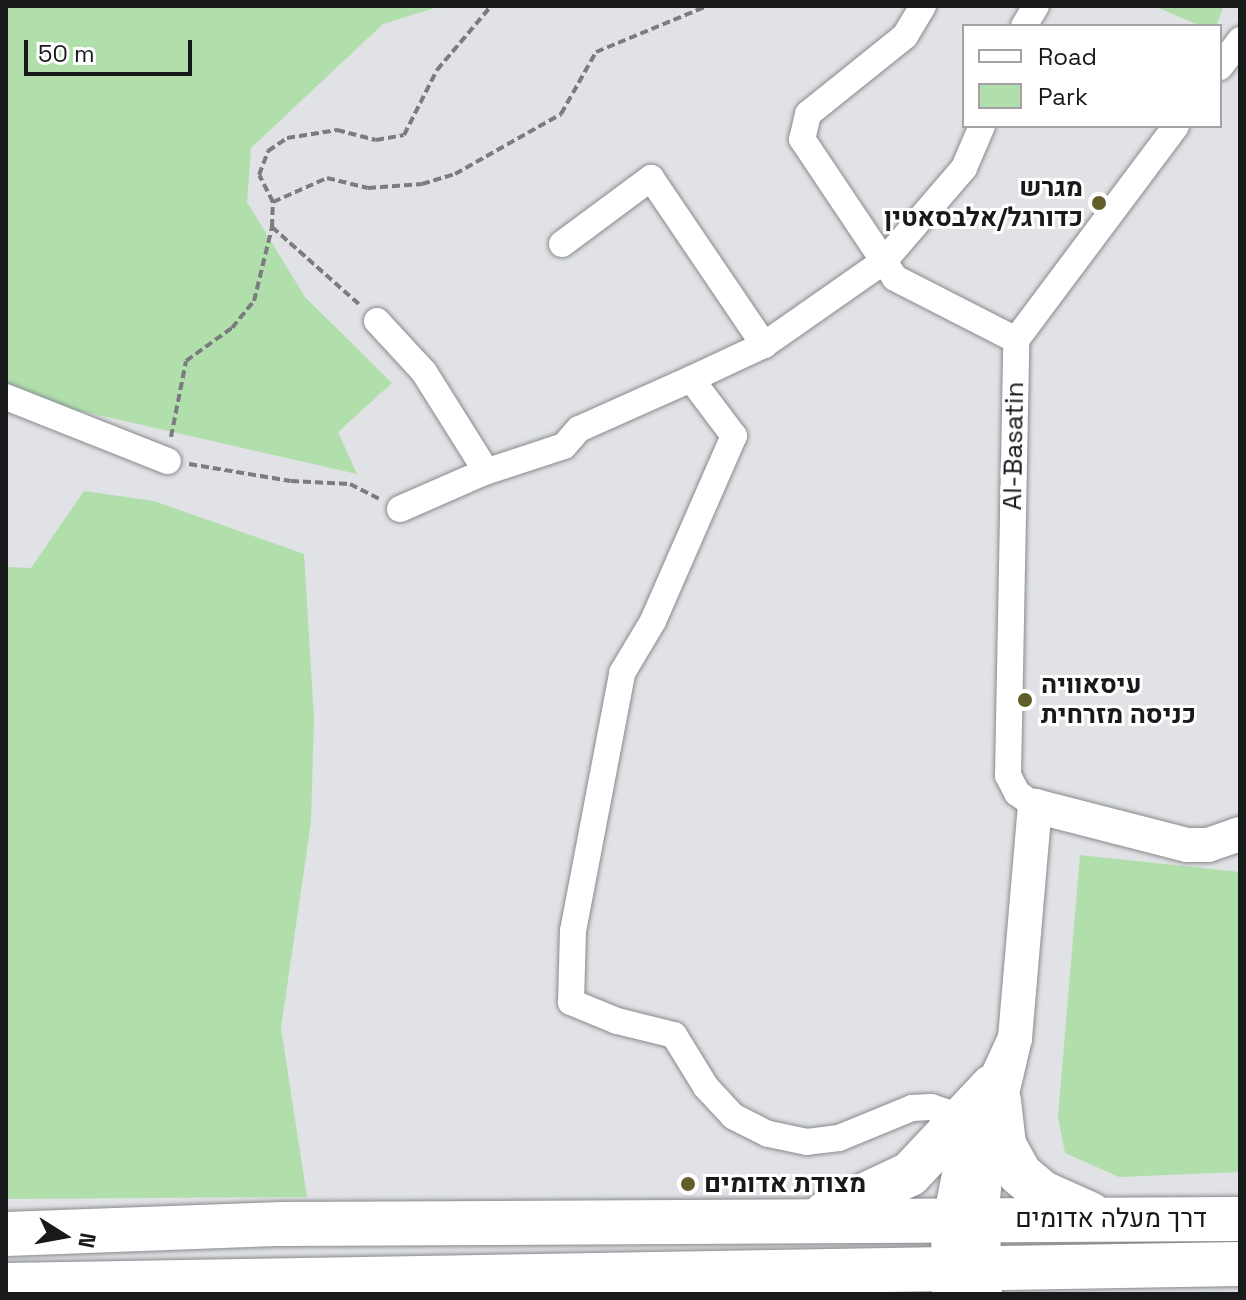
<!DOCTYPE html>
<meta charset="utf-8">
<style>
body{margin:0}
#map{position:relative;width:1246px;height:1300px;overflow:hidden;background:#e0e2e5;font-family:"Space Grotesk",Heebo,sans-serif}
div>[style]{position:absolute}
.green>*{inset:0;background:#b0dfac}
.path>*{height:4px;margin-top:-2px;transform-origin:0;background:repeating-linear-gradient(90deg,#7b7c7e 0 8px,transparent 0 12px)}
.roads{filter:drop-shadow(0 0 2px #888a8d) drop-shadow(0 0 2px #888a8d)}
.minor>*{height:26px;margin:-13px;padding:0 13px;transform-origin:13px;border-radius:13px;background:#fff}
.tertiary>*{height:34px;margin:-17px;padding:0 17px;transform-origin:17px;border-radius:17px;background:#fff}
.secondary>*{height:38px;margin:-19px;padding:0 19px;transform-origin:19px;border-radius:19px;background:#fff}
.trunk>*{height:44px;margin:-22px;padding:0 22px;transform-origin:22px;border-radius:22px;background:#fff}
.dots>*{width:22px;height:22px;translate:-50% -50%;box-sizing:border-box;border:4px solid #fff;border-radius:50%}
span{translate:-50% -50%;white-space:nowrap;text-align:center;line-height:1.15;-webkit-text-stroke:6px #fff;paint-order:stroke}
.poi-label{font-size:26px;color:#18191a;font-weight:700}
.right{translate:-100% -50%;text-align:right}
.left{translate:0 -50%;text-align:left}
.street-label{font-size:26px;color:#18191a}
.frame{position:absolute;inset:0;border:8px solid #18191a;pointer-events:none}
.legend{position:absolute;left:962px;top:24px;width:260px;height:104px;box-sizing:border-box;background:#fff;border:2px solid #a3a3a3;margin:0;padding:10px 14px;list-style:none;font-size:24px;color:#18191a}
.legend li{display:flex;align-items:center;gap:16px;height:40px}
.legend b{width:40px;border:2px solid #a3a3a3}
.north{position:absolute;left:24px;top:1196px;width:80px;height:80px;-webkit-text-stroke:6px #fff;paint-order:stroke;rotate:101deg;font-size:22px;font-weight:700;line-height:32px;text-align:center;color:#18191a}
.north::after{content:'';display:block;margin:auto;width:28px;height:36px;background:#18191a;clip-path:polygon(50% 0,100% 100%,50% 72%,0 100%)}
.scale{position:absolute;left:24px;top:40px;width:168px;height:36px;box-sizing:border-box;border:4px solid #18191a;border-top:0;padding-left:10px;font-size:24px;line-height:28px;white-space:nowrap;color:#18191a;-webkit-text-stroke:6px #fff;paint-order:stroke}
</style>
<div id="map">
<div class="green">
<i style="clip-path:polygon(6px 6px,441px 6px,383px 24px,251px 148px,247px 202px,305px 297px,392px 383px,338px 432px,357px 474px,6px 394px)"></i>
<i style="clip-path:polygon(1154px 6px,1224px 6px,1216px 26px,1201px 26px)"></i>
<i style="clip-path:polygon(84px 491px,154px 501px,304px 554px,314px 718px,311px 822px,281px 1028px,307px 1197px,6px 1199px,6px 567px,31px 568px)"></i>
<i style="clip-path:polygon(1080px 855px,1240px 872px,1240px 1172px,1119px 1177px,1065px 1153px,1058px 1117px)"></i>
</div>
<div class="path">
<i style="left:273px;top:202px;width:59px;rotate:-24deg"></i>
<i style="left:327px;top:178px;width:42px;rotate:13.7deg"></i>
<i style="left:368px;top:188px;width:54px;rotate:-4.2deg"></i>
<i style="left:422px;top:184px;width:34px;rotate:-17deg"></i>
<i style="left:455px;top:174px;width:122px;rotate:-29.5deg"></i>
<i style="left:561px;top:114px;width:71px;rotate:-60.6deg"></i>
<i style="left:596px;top:52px;width:120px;rotate:-22.5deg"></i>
<i style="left:272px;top:227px;width:118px;rotate:41.6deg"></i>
<i style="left:171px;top:437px;width:77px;rotate:-78.8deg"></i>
<i style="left:186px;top:361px;width:57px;rotate:-35.7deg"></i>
<i style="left:232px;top:328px;width:35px;rotate:-51deg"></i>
<i style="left:254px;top:301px;width:76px;rotate:-76.3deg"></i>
<i style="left:272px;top:227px;width:25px;rotate:-88deg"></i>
<i style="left:273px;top:202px;width:30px;rotate:-117deg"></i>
<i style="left:259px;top:175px;width:26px;rotate:-69deg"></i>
<i style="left:268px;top:151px;width:23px;rotate:-34deg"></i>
<i style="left:287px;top:138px;width:51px;rotate:-9.1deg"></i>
<i style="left:337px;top:130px;width:40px;rotate:14.4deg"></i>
<i style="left:376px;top:140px;width:28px;rotate:-10deg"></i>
<i style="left:404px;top:135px;width:73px;rotate:-63.1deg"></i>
<i style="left:437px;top:70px;width:84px;rotate:-49.8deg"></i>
<i style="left:189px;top:464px;width:103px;rotate:9.5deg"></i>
<i style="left:291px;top:481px;width:59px;rotate:2.9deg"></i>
<i style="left:350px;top:484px;width:33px;rotate:27deg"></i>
</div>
<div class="roads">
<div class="minor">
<i style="left:923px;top:6px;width:35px;rotate:121deg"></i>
<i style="left:905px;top:36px;width:124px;rotate:141.2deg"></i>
<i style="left:808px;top:114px;width:26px;rotate:103deg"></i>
<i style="left:802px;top:139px;width:167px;rotate:56.2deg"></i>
<i style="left:895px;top:278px;width:136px;rotate:27.1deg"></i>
<i style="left:1024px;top:26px;width:23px;rotate:-59deg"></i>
<i style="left:1220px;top:67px;width:34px;rotate:-53deg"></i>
<i style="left:562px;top:244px;width:111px;rotate:-36.6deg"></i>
<i style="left:651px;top:178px;width:202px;rotate:55.9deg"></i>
<i style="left:377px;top:321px;width:69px;rotate:47.3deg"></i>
<i style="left:424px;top:372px;width:117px;rotate:57.9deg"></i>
<i style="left:6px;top:397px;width:174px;rotate:21.6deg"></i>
<i style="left:400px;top:509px;width:90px;rotate:-23.7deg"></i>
<i style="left:482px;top:473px;width:86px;rotate:-18.2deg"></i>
<i style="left:564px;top:446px;width:23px;rotate:-49deg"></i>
<i style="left:579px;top:429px;width:123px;rotate:-24.1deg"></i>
<i style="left:1035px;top:806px;width:22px;rotate:-144deg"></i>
<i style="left:1017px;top:793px;width:20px;rotate:-117deg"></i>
<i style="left:1008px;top:775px;width:435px;rotate:-88.9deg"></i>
<i style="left:1016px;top:340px;width:267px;rotate:-53.2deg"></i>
<i style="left:975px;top:1122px;width:46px;rotate:-161.2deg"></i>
<i style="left:931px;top:1107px;width:19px;rotate:177deg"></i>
<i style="left:912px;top:1108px;width:79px;rotate:157.7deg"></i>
<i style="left:839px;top:1138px;width:32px;rotate:173deg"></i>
<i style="left:807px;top:1142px;width:40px;rotate:-168deg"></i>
<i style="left:768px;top:1134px;width:39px;rotate:-153deg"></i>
<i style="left:733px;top:1116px;width:40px;rotate:-133deg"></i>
<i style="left:706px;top:1087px;width:61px;rotate:-121.6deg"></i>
<i style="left:674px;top:1035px;width:59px;rotate:-166.2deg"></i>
<i style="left:617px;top:1021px;width:50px;rotate:-157.6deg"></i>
<i style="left:571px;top:1002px;width:71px;rotate:-88.4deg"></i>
<i style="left:573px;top:931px;width:263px;rotate:-79.2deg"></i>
<i style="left:622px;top:673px;width:61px;rotate:-59.2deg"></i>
<i style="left:653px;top:621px;width:202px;rotate:-66.4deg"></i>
<i style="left:734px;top:436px;width:71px;rotate:-127deg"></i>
<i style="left:691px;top:379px;width:81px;rotate:-25deg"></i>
<i style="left:764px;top:345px;width:146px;rotate:-35deg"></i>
<i style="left:884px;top:261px;width:123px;rotate:-49.3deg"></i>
<i style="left:964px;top:168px;width:46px;rotate:-66.8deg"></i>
</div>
<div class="tertiary">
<i style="left:1015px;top:1038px;width:233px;rotate:-85.1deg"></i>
<i style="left:1035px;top:806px;width:157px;rotate:14.4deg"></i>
<i style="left:1187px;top:845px;width:21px"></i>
<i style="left:1208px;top:845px;width:34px;rotate:-19deg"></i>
<i style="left:950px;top:1220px;width:72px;rotate:-78.8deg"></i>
<i style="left:964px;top:1149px;width:122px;rotate:-65.3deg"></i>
<i style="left:1015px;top:1038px;width:122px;rotate:103.2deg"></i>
<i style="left:987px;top:1157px;width:63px;rotate:95.4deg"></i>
</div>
<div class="secondary">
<i style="left:950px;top:1220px;width:74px;rotate:89.2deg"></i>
<i style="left:981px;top:1220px;width:74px;rotate:88.5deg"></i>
</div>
<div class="trunk">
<i style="left:999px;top:1101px;width:44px;rotate:83.5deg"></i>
<i style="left:1004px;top:1145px;width:33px;rotate:61deg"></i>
<i style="left:1020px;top:1174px;width:30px;rotate:40deg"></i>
<i style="left:1043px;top:1193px;width:51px;rotate:24.1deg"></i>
<i style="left:825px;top:1214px;width:94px;rotate:-25.2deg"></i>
<i style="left:910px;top:1174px;width:120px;rotate:-46.7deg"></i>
<i style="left:6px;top:1234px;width:276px;rotate:-2.1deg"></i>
<i style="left:282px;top:1224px;width:958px;rotate:-0.3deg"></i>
<i style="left:6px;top:1285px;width:1234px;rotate:-0.97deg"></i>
</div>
</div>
<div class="dots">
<i style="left:1099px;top:203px;background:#625e2a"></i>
<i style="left:1025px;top:700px;background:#625e2a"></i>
<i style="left:688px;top:1184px;background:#625e2a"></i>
</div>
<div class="poi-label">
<span class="right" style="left:1083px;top:203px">מגרש<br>כדורגל/אלבסאטין</span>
<span class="left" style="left:1041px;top:700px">עיסאוויה<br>כניסה מזרחית</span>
<span class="left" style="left:704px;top:1184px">מצודת אדומים</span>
</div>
<div class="street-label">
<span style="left:1014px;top:446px;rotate:-89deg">Al-Basatin</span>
<span style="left:1111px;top:1219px">דרך מעלה אדומים</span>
</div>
<div class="frame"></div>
<ul class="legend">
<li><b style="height:10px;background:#fff"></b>Road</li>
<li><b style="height:22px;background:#b0dfac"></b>Park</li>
</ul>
<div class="north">N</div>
<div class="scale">50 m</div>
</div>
